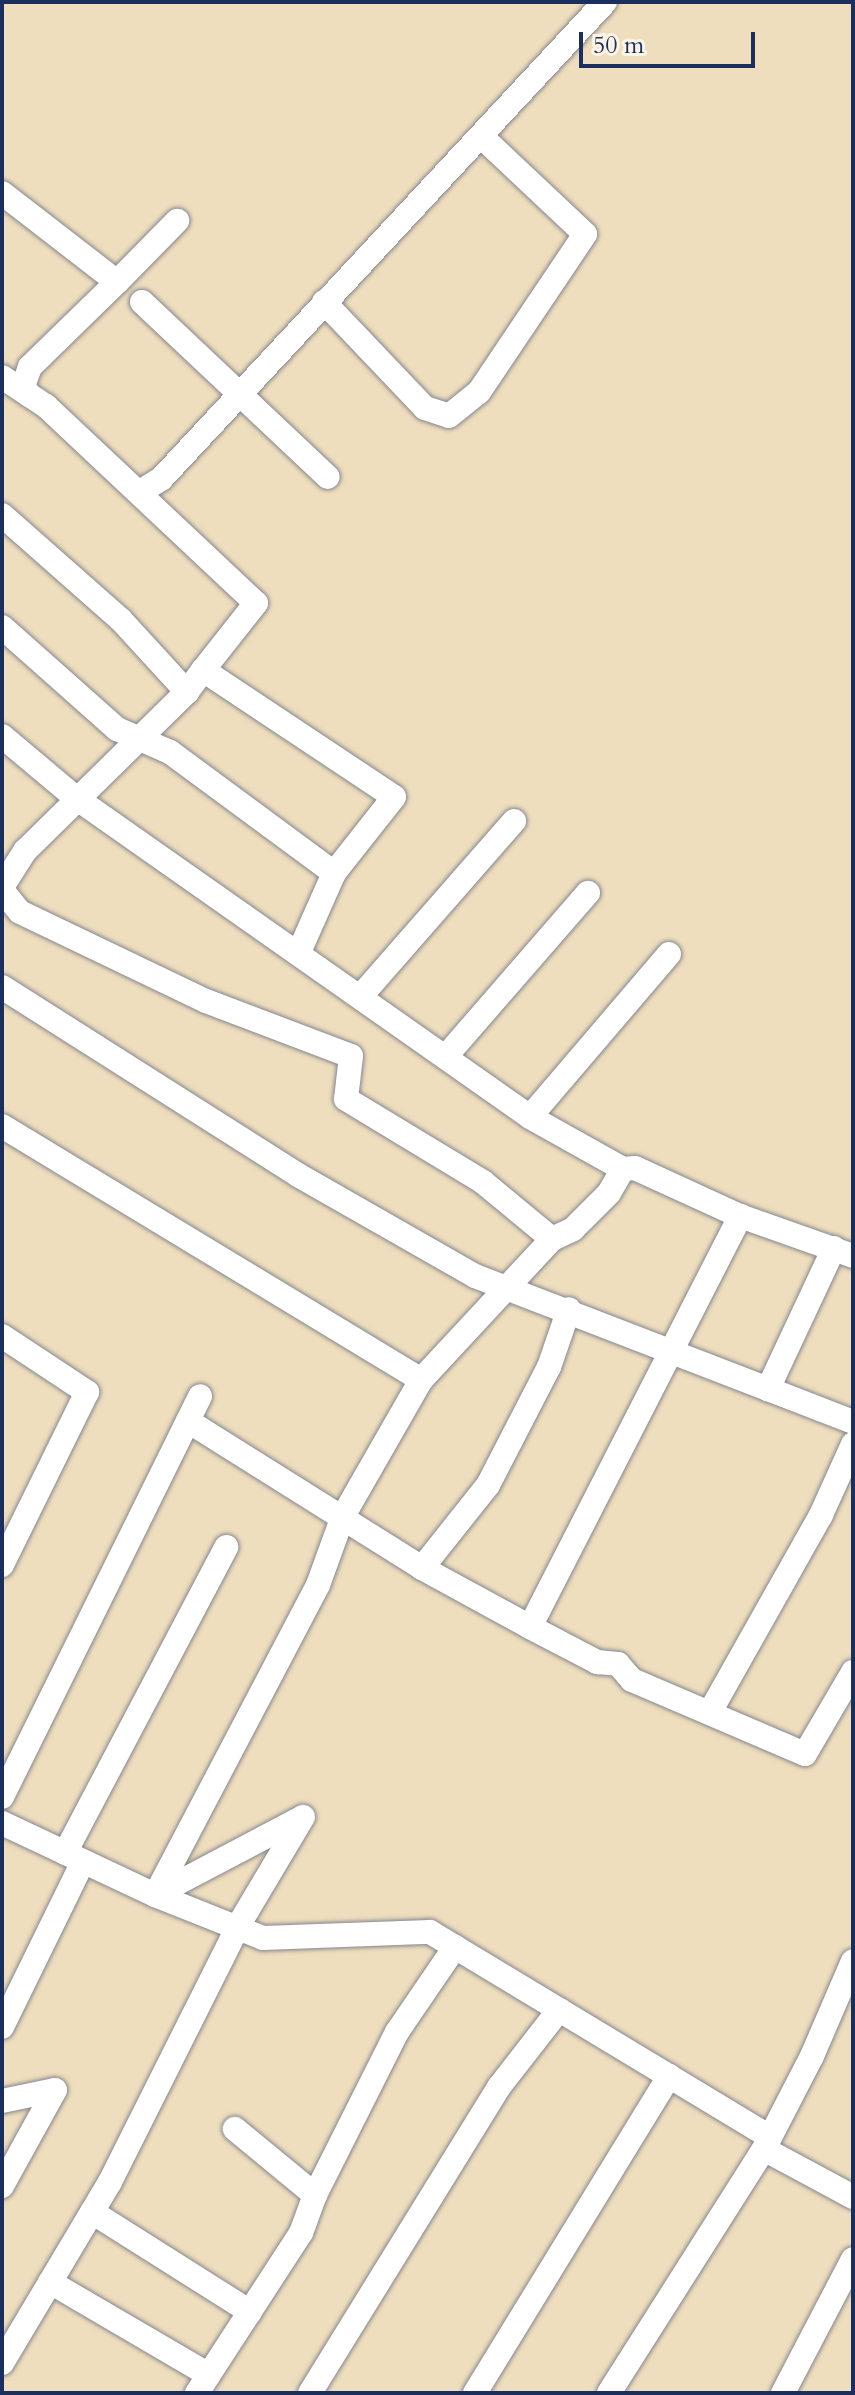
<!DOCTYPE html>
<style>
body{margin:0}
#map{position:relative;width:855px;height:2395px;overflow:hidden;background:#efdebd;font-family:Cardo,serif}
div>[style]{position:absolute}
.roads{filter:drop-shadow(0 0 2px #85868e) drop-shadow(0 0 2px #85868e)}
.street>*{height:24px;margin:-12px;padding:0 12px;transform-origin:12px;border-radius:12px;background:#fff}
span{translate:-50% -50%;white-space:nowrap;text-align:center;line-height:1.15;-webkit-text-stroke:8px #fcf5e5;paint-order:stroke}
.frame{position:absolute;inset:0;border:4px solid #1b2f5e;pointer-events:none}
.scale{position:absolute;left:579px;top:32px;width:176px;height:36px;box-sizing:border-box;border:4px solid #1b2f5e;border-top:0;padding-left:10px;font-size:24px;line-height:28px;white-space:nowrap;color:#1b2f5e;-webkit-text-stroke:6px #fcf5e5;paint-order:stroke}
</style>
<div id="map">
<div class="roads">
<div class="street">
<i style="left:2px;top:193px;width:145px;rotate:37.7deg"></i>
<i style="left:117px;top:282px;width:122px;rotate:135.7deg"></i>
<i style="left:30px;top:367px;width:20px;rotate:110deg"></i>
<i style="left:23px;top:386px;width:11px;rotate:56deg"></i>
<i style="left:117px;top:282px;width:86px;rotate:-45.5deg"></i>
<i style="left:142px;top:302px;width:255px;rotate:43.3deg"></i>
<i style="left:324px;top:302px;width:146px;rotate:46.4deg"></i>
<i style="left:425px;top:408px;width:25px;rotate:18deg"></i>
<i style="left:449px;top:416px;width:38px;rotate:-39deg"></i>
<i style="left:479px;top:392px;width:190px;rotate:-56.1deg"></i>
<i style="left:585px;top:234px;width:143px;rotate:-136.7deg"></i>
<i style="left:2px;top:377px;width:53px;rotate:33.4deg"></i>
<i style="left:46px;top:406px;width:288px;rotate:43.2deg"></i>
<i style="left:256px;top:603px;width:85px;rotate:128.3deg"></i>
<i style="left:203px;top:670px;width:229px;rotate:33.6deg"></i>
<i style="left:394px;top:797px;width:97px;rotate:128.3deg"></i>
<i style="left:334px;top:873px;width:86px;rotate:113.9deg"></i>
<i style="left:140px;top:492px;width:26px;rotate:-32deg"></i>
<i style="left:162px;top:478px;width:650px;rotate:-47.06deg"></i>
<i style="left:2px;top:515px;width:159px;rotate:41.4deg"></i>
<i style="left:121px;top:620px;width:98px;rotate:47.5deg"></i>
<i style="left:187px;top:692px;width:27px;rotate:-54deg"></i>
<i style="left:2px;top:627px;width:154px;rotate:41.6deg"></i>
<i style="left:117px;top:729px;width:58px;rotate:23.5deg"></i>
<i style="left:170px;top:752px;width:204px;rotate:36.4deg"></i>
<i style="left:2px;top:736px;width:97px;rotate:40deg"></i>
<i style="left:76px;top:798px;width:555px;rotate:35.09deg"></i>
<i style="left:2px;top:887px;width:43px;rotate:-57.4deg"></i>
<i style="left:25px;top:851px;width:227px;rotate:-44.5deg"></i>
<i style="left:2px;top:890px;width:28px;rotate:51deg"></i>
<i style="left:20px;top:912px;width:206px;rotate:25.6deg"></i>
<i style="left:206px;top:1001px;width:155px;rotate:20.8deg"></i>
<i style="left:351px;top:1056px;width:43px;rotate:96.6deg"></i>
<i style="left:346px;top:1099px;width:160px;rotate:31.2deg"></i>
<i style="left:483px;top:1182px;width:89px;rotate:39.6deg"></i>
<i style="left:669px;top:954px;width:214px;rotate:130.5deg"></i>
<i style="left:530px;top:1117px;width:107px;rotate:29.2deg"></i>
<i style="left:623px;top:1169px;width:12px;rotate:-5deg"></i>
<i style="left:635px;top:1168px;width:115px;rotate:24.6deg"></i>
<i style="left:740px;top:1216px;width:120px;rotate:19.5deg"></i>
<i style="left:2px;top:987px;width:351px;rotate:32.4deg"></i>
<i style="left:298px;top:1175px;width:204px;rotate:29.7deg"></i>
<i style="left:475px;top:1276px;width:314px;rotate:21.1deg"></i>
<i style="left:360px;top:997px;width:234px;rotate:-48.8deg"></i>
<i style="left:447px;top:1055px;width:215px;rotate:-49deg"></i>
<i style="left:2px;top:1126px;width:490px;rotate:31.2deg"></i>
<i style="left:421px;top:1380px;width:157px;rotate:119.8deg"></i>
<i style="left:343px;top:1516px;width:73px;rotate:109.9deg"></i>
<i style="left:318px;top:1585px;width:350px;rotate:117.7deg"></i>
<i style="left:155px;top:1895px;width:169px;rotate:-154.8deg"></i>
<i style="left:834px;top:1248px;width:156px;rotate:115.1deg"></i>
<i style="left:768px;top:1389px;width:91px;rotate:21.2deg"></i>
<i style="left:2px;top:1336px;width:102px;rotate:33.4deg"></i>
<i style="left:87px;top:1392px;width:193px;rotate:116.2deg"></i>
<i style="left:421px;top:1380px;width:192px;rotate:-47.1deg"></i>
<i style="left:552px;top:1239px;width:23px;rotate:-25deg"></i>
<i style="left:573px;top:1229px;width:51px;rotate:-45deg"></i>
<i style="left:609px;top:1193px;width:28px;rotate:-60deg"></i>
<i style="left:188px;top:1421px;width:276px;rotate:32.1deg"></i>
<i style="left:422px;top:1568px;width:123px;rotate:28.6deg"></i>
<i style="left:530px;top:1627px;width:76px;rotate:27.6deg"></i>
<i style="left:597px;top:1662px;width:21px;rotate:5deg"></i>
<i style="left:618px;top:1664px;width:21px;rotate:49deg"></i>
<i style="left:632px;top:1680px;width:188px;rotate:23.2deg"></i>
<i style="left:805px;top:1754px;width:95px;rotate:-59.7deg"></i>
<i style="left:422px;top:1568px;width:106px;rotate:-51.5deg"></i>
<i style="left:488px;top:1485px;width:133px;rotate:-62.7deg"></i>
<i style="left:549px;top:1367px;width:61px;rotate:-71deg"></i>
<i style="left:530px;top:1627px;width:462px;rotate:-62.9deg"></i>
<i style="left:710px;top:1712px;width:226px;rotate:-60.6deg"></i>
<i style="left:821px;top:1515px;width:78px;rotate:-65.7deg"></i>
<i style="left:2px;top:1797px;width:447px;rotate:-63.7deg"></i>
<i style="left:65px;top:1853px;width:346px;rotate:-62.2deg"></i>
<i style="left:155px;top:1895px;width:116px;rotate:21.7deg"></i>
<i style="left:263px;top:1938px;width:167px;rotate:-2.1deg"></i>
<i style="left:430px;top:1932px;width:397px;rotate:31.1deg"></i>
<i style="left:155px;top:1895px;width:165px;rotate:-27.8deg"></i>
<i style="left:2px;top:2027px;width:184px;rotate:-63.9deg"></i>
<i style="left:2px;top:2101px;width:54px;rotate:-11.7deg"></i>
<i style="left:55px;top:2090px;width:110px;rotate:118.9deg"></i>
<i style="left:764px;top:2149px;width:101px;rotate:28.3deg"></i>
<i style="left:315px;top:2195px;width:182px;rotate:-63.3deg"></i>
<i style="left:397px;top:2032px;width:103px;rotate:-55.7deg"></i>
<i style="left:92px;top:2212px;width:187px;rotate:32.3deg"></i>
<i style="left:50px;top:2282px;width:184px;rotate:30.3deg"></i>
<i style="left:2px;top:2363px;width:211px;rotate:-59.2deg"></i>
<i style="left:110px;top:2182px;width:286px;rotate:-63.4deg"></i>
<i style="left:238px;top:1926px;width:127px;rotate:-59.2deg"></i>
<i style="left:197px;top:2393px;width:191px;rotate:-57deg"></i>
<i style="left:301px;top:2233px;width:40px;rotate:-69.8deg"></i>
<i style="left:315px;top:2195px;width:104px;rotate:-140.5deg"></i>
<i style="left:310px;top:2393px;width:360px;rotate:-58.3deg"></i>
<i style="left:499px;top:2087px;width:98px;rotate:-52.1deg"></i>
<i style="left:475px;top:2393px;width:372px;rotate:-58.5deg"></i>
<i style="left:609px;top:2393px;width:289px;rotate:-57.6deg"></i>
<i style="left:764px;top:2149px;width:105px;rotate:-62.7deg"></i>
<i style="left:812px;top:2056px;width:103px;rotate:-66.7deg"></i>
<i style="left:783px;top:2393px;width:151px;rotate:-62.4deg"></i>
</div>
</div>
<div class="frame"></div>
<div class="scale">50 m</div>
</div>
